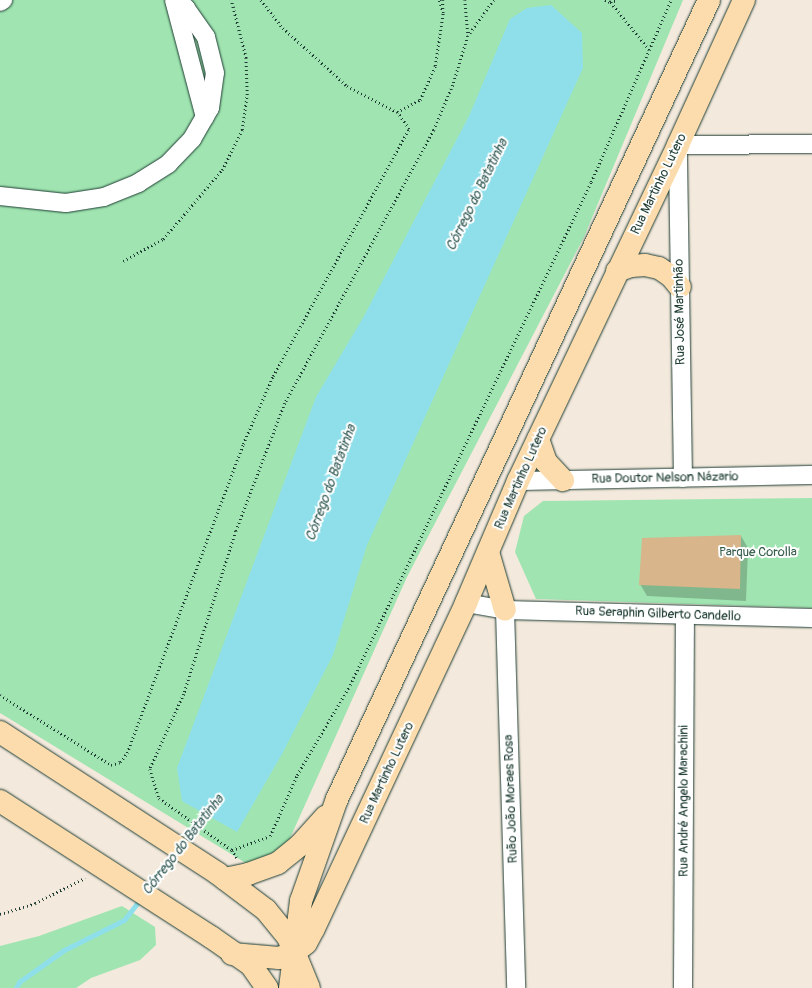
<!DOCTYPE html>
<meta charset="utf-8">
<style>
body{margin:0}
#map{position:relative;width:812px;height:988px;overflow:hidden;background:#f3e9dc;font-family:Pangolin,sans-serif}
div>[style]{position:absolute}
.green>*{inset:0;background:#a0e5b1}
.water>*{inset:0;background:#8fdfea}
.shadow>*{inset:0;background:#0003}
.stream>*{height:5px;margin:-2.5px;padding:0 2.5px;transform-origin:2.5px;border-radius:2.5px;background:#8fdfea}
.building>*{inset:0;background:#d8b58a}
.path>*{height:2.5px;margin-top:-1.25px;transform-origin:0;background:repeating-linear-gradient(90deg,#1f3d34 0 1px,transparent 0 4px)}
.roads{filter:drop-shadow(0 0 1px #1f3d34) drop-shadow(0 0 1px #1f3d34)}
.minor>*{height:18px;margin:-9px;padding:0 9px;transform-origin:9px;border-radius:9px;background:#fff}
.major>*{height:22px;margin:-11px;padding:0 11px;transform-origin:11px;border-radius:11px;background:#fcdcac}
span{translate:-50% -50%;white-space:nowrap;text-align:center;line-height:1.15;-webkit-text-stroke:4px #fff;paint-order:stroke}
.street-label{font-size:13px;color:#1f3d34}
.park-label{font-size:13px;color:#395f4d}
.water-label{font-size:14px;color:#355d58;font-style:italic}
</style>
<div id="map">
<div class="green">
<i style="clip-path:polygon(0 0,683px 0,584px 237px,407px 577px,287px 845px,249px 865px,0 713px)"></i>
<i style="clip-path:polygon(812px 498px,812px 608px,536px 599px,515px 552px,524px 516px,543px 501px)"></i>
<i style="clip-path:polygon(122px 906px,155px 927px,156px 945px,140px 960px,91px 978px,76px 988px,0 988px,0 946px,39px 936px)"></i>
</div>
<div class="water">
<i style="clip-path:polygon(551px 5px,582px 33px,583px 68px,367px 545px,333px 655px,282px 754px,237px 832px,182px 801px,177px 768px,316px 397px,364px 316px,469px 116px,510px 19px,527px 8px)"></i>
</div>
<div class="shadow">
<i style="clip-path:polygon(741px 536px,748px 548px,746px 601px,647px 596px,640px 584px)"></i>
</div>
<div class="stream">
<i style="left:183px;top:845px;width:44px;rotate:-50.5deg"></i>
<i style="left:147px;top:891px;width:48px;rotate:-51.7deg"></i>
<i style="left:16px;top:988px;width:7px;rotate:-63deg"></i>
<i style="left:19px;top:982px;width:55px;rotate:-35.4deg"></i>
<i style="left:64px;top:950px;width:67px;rotate:-26.6deg"></i>
<i style="left:124px;top:920px;width:28px;rotate:-52deg"></i>
</div>
<div class="building">
<i style="clip-path:polygon(741px 535px,740px 589px,639px 585px,642px 538px)"></i>
</div>
<div class="path">
<i style="left:261px;top:0;width:36px;rotate:52deg"></i>
<i style="left:283px;top:28px;width:86px;rotate:42.2deg"></i>
<i style="left:347px;top:86px;width:56px;rotate:27.5deg"></i>
<i style="left:397px;top:112px;width:26px;rotate:-28deg"></i>
<i style="left:420px;top:100px;width:37px;rotate:-66deg"></i>
<i style="left:435px;top:66px;width:54px;rotate:-81.4deg"></i>
<i style="left:443px;top:13px;width:14px;rotate:-107deg"></i>
<i style="left:443px;top:0;width:10px;rotate:90deg"></i>
<i style="left:465px;top:0;width:35px;rotate:85deg"></i>
<i style="left:494px;top:0;width:44px;rotate:125.8deg"></i>
<i style="left:468px;top:36px;width:51px;rotate:107deg"></i>
<i style="left:453px;top:85px;width:49px;rotate:112.9deg"></i>
<i style="left:434px;top:130px;width:311px;rotate:118.6deg"></i>
<i style="left:285px;top:403px;width:137px;rotate:110.9deg"></i>
<i style="left:236px;top:531px;width:171px;rotate:107.7deg"></i>
<i style="left:184px;top:694px;width:82px;rotate:114.4deg"></i>
<i style="left:150px;top:769px;width:30px;rotate:73deg"></i>
<i style="left:159px;top:798px;width:90px;rotate:35.5deg"></i>
<i style="left:232px;top:850px;width:40px;rotate:-20.2deg"></i>
<i style="left:270px;top:836px;width:67px;rotate:-66.1deg"></i>
<i style="left:297px;top:775px;width:104px;rotate:-59.5deg"></i>
<i style="left:350px;top:685px;width:558px;rotate:-64.4deg"></i>
<i style="left:591px;top:182px;width:144px;rotate:-66.3deg"></i>
<i style="left:649px;top:50px;width:62px;rotate:-129.1deg"></i>
<i style="left:610px;top:2px;width:7px;rotate:-16deg"></i>
<i style="left:605px;top:0;width:5px;rotate:22deg"></i>
<i style="left:649px;top:50px;width:55px;rotate:-66.3deg"></i>
<i style="left:123px;top:261px;width:46px;rotate:-28.8deg"></i>
<i style="left:163px;top:239px;width:91px;rotate:-49.5deg"></i>
<i style="left:222px;top:170px;width:45px;rotate:-63.4deg"></i>
<i style="left:242px;top:130px;width:35px;rotate:-82deg"></i>
<i style="left:247px;top:95px;width:37px;rotate:-92deg"></i>
<i style="left:246px;top:58px;width:60px;rotate:-104.5deg"></i>
<i style="left:0;top:695px;width:131px;rotate:32.2deg"></i>
<i style="left:111px;top:765px;width:9px;rotate:-18deg"></i>
<i style="left:120px;top:762px;width:11px;rotate:-52deg"></i>
<i style="left:127px;top:753px;width:330px;rotate:-69.4deg"></i>
<i style="left:243px;top:444px;width:74px;rotate:-66.2deg"></i>
<i style="left:273px;top:376px;width:282px;rotate:-61.2deg"></i>
<i style="left:409px;top:129px;width:21px;rotate:-125deg"></i>
<i style="left:232px;top:850px;width:9px;rotate:58deg"></i>
<i style="left:0;top:914px;width:37px;rotate:-17deg"></i>
<i style="left:35px;top:903px;width:56px;rotate:-26.6deg"></i>
</div>
<div class="roads">
<div class="minor">
<i style="left:174px;top:0;width:121px;rotate:75.2deg"></i>
<i style="left:0;top:2px;width:4px;rotate:-34deg"></i>
<i style="left:0;top:196px;width:66px;rotate:6.1deg"></i>
<i style="left:66px;top:203px;width:38px;rotate:-9deg"></i>
<i style="left:104px;top:197px;width:37px;rotate:-22deg"></i>
<i style="left:138px;top:183px;width:36px;rotate:-32deg"></i>
<i style="left:168px;top:164px;width:35px;rotate:-46deg"></i>
<i style="left:192px;top:139px;width:36px;rotate:-60deg"></i>
<i style="left:210px;top:108px;width:35px;rotate:-82deg"></i>
<i style="left:215px;top:73px;width:37px;rotate:-104deg"></i>
<i style="left:206px;top:37px;width:35px;rotate:-125deg"></i>
<i style="left:186px;top:8px;width:13px;rotate:-141deg"></i>
<i style="left:683px;top:478px;width:333px;rotate:-90.9deg"></i>
<i style="left:678px;top:145px;width:134px;rotate:-0.4deg"></i>
<i style="left:518px;top:481px;width:294px;rotate:-1.2deg"></i>
<i style="left:466px;top:603px;width:40px;rotate:10deg"></i>
<i style="left:505px;top:610px;width:307px;rotate:1.5deg"></i>
<i style="left:505px;top:610px;width:378px;rotate:88.3deg"></i>
<i style="left:683px;top:988px;width:373px;rotate:-89.7deg"></i>
</div>
<div class="major">
<i style="left:617px;top:271px;width:15px;rotate:-20deg"></i>
<i style="left:631px;top:266px;width:14px;rotate:-4deg"></i>
<i style="left:645px;top:265px;width:14px;rotate:12deg"></i>
<i style="left:659px;top:268px;width:14px;rotate:34deg"></i>
<i style="left:671px;top:276px;width:14px;rotate:51deg"></i>
<i style="left:538px;top:439px;width:24px;rotate:71deg"></i>
<i style="left:546px;top:462px;width:25px;rotate:47deg"></i>
<i style="left:488px;top:552px;width:60px;rotate:73.7deg"></i>
<i style="left:0;top:732px;width:259px;rotate:33deg"></i>
<i style="left:217px;top:873px;width:61px;rotate:37.1deg"></i>
<i style="left:266px;top:910px;width:35px;rotate:51deg"></i>
<i style="left:288px;top:937px;width:55px;rotate:67.6deg"></i>
<i style="left:0;top:801px;width:251px;rotate:32.8deg"></i>
<i style="left:211px;top:937px;width:49px;rotate:35deg"></i>
<i style="left:251px;top:965px;width:28px;rotate:55deg"></i>
<i style="left:225px;top:879px;width:24px;rotate:-12deg"></i>
<i style="left:248px;top:874px;width:32px;rotate:-20deg"></i>
<i style="left:278px;top:863px;width:28px;rotate:-39deg"></i>
<i style="left:300px;top:845px;width:38px;rotate:-48deg"></i>
<i style="left:232px;top:954px;width:47px;rotate:4.9deg"></i>
<i style="left:279px;top:958px;width:17px;rotate:-21deg"></i>
<i style="left:295px;top:952px;width:14px;rotate:-39deg"></i>
<i style="left:306px;top:943px;width:17px;rotate:-62deg"></i>
<i style="left:314px;top:928px;width:359px;rotate:-64.9deg"></i>
<i style="left:466px;top:603px;width:133px;rotate:-66.9deg"></i>
<i style="left:518px;top:481px;width:372px;rotate:-64.5deg"></i>
<i style="left:678px;top:145px;width:159px;rotate:-65.5deg"></i>
<i style="left:290px;top:988px;width:88px;rotate:-82.8deg"></i>
<i style="left:301px;top:901px;width:108px;rotate:-70.6deg"></i>
<i style="left:337px;top:799px;width:881px;rotate:-65.03deg"></i>
</div>
</div>
<div class="street-label">
<span style="left:659px;top:184px;rotate:-64deg">Rua Martinho Lutero</span>
<span style="left:680px;top:312px;rotate:-91deg">Rua José Martinhão</span>
<span style="left:521px;top:478px;rotate:-66deg">Rua Martinho Lutero</span>
<span style="left:665px;top:478px;rotate:-1deg">Rua Doutor Nelson Názario</span>
<span style="left:658px;top:614px;rotate:2deg">Rua Seraphin Gilberto Candello</span>
<span style="left:387px;top:773px;rotate:-65deg">Rua Martinho Lutero</span>
<span style="left:511px;top:799px;rotate:-92deg">Ruão João Moraes Rosa</span>
<span style="left:684px;top:801px;rotate:-90deg">Rua André Angelo Marachini</span>
</div>
<div class="park-label">
<span style="left:758px;top:552px">Parque Corolla</span>
</div>
<div class="water-label">
<span style="left:477px;top:195px;rotate:-64deg">Córrego do Batatinha</span>
<span style="left:331px;top:483px;rotate:-70deg">Córrego do Batatinha</span>
<span style="left:183px;top:845px;rotate:-52deg">Córrego do Batatinha</span>
</div>
</div>
